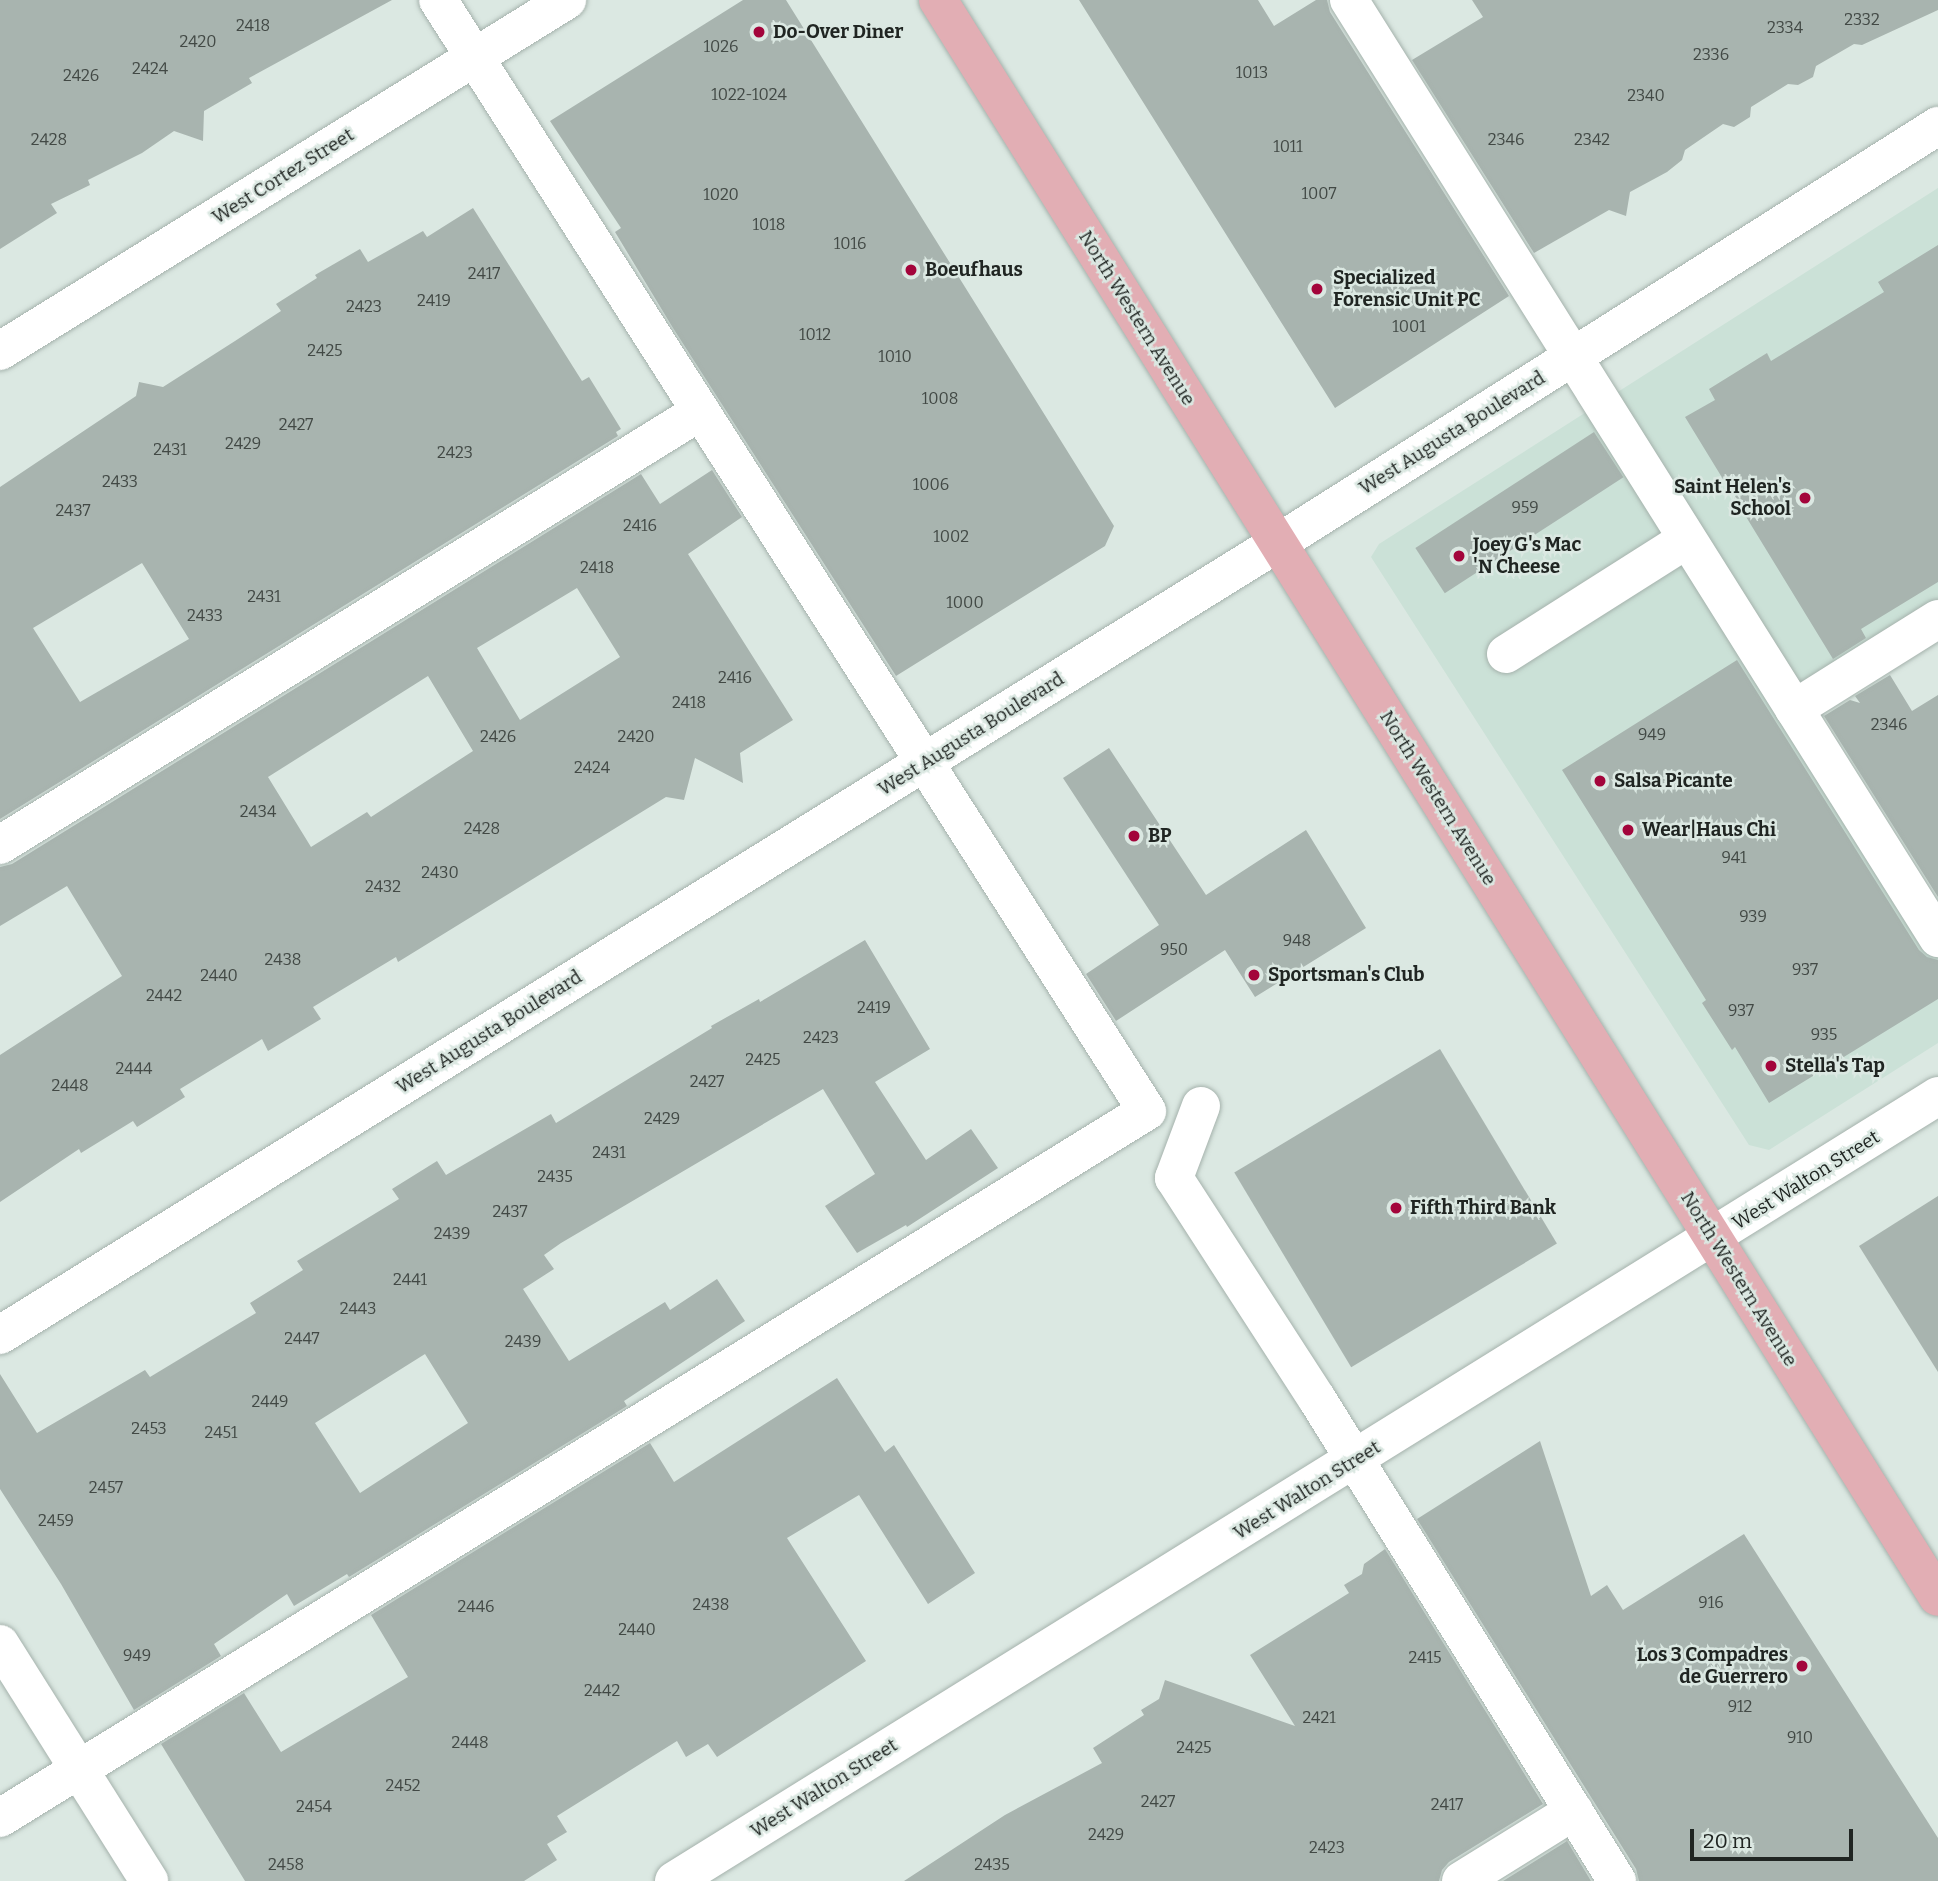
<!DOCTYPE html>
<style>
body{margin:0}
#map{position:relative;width:1938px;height:1881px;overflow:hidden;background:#dbe8e2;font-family:Bitter,serif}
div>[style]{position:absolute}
.built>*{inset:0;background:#cbe1d7}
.building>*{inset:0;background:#a8b4af;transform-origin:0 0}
.roads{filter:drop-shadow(0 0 2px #a5b2ac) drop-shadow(0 0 2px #a5b2ac)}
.minor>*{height:38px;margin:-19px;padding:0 19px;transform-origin:19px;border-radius:19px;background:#fff}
.major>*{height:38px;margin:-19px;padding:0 19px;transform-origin:19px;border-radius:19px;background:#e2aeb4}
.dots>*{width:19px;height:19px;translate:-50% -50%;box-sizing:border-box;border:4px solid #dbe8e2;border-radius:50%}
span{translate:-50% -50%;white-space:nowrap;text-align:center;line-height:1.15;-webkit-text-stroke:5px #dbe8e2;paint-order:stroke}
.number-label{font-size:16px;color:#424945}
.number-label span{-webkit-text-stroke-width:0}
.poi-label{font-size:19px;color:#202522;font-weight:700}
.left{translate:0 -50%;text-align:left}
.right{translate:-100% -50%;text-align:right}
.street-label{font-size:19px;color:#202522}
.scale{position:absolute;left:1690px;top:1829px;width:163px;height:32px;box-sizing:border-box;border:4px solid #202522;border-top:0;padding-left:9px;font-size:21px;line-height:24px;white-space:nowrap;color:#202522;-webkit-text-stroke:5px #dbe8e2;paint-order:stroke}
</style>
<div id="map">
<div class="built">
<i style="clip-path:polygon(1938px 188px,1938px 599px,1794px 691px,1938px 921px,1938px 1043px,1769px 1150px,1749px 1145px,1371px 557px,1379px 544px)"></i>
</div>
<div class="building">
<i style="clip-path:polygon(0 0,392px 0,249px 78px,252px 83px,204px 111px,203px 141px,174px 131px,142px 153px,88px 180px,90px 185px,51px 204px,57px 213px,0 249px)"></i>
<i style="clip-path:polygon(743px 0,786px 0,1114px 526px,1105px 546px,896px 676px,673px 328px,615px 232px,621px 228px,550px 121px)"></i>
<i style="clip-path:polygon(1079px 0,1258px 0,1274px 26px,1316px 0,1327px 0,1330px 12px,1509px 296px,1335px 408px)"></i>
<i style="clip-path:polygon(1472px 0,1938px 0,1938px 10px,1862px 45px,1854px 44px,1816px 66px,1813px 77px,1798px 85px,1788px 84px,1751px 107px,1750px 117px,1734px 127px,1723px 124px,1685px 150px,1682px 160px,1667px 172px,1630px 192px,1626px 216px,1609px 210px,1534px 253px,1412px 60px,1483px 17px)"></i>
<i style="clip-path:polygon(evenodd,473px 208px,582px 381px,589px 377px,621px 429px,616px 432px,618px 436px,0 819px,0 487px,136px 396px,139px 382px,163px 387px,235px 341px,281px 311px,276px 304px,317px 278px,315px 275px,360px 249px,368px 262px,423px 231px,427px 237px,473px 208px,142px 563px,189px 639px,80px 702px,33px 628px,142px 563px)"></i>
<i style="clip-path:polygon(1938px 245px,1938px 582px,1861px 629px,1866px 638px,1833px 659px,1685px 417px,1715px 400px,1709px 389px,1767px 353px,1771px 361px,1884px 292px,1878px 282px)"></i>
<i style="left:1594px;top:432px;width:54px;height:213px;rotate:57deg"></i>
<i style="clip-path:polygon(evenodd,712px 470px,742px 517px,688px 554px,793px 720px,740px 753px,743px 783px,695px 758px,684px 800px,666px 797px,398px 962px,396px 957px,313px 1007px,321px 1019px,268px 1051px,262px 1039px,180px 1089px,185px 1097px,137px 1127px,133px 1121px,81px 1153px,79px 1149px,0 1202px,0 1055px,122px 976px,67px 886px,0 926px,0 867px,12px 864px,641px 474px,660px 504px,712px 470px,577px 588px,620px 657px,520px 720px,477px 648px,577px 588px,712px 470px,428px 676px,473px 751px,371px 817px,367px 812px,311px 847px,268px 777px,428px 676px)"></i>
<i style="clip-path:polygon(1737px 660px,1919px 950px,1927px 957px,1938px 960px,1938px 999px,1769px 1103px,1735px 1047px,1732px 1050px,1702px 1003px,1706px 1000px,1562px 770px)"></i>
<i style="clip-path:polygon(1890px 675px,1912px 711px,1938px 695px,1938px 897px,1824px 716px,1850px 700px,1860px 703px,1855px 696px)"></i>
<i style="clip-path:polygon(1109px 748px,1206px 895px,1306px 830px,1366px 928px,1255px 997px,1225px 950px,1116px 1021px,1086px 974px,1159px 925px,1063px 778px)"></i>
<i style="clip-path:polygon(evenodd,865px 940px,930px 1049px,875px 1082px,926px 1160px,971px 1129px,998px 1168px,907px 1227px,906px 1225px,857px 1253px,825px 1206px,875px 1174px,823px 1089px,561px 1243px,544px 1255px,554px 1269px,523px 1289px,569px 1361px,665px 1302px,670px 1310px,717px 1279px,745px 1321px,624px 1401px,627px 1406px,349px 1577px,347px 1574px,294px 1606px,287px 1594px,214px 1644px,221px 1656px,134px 1710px,61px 1584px,0 1489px,0 1374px,37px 1433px,145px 1370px,150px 1377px,256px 1313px,250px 1303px,303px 1270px,297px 1261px,399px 1199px,392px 1189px,437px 1161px,446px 1175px,551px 1114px,556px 1123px,712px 1028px,711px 1026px,759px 999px,760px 1002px,865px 940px,425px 1354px,468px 1423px,360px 1493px,315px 1423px,425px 1354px)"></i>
<i style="left:1440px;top:1049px;width:227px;height:240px;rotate:59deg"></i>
<i style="clip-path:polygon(1938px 1196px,1938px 1372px,1859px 1246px)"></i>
<i style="clip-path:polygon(837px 1378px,885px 1452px,894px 1445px,975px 1573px,928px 1604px,859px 1495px,787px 1538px,866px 1661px,717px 1757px,708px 1744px,686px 1757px,677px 1741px,557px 1816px,567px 1832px,547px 1844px,557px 1860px,524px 1881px,245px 1881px,161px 1744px,244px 1693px,281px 1752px,408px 1677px,371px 1615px,650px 1443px,674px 1482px)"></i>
<i style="clip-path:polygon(1540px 1441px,1591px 1596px,1607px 1585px,1623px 1610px,1744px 1534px,1938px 1838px,1938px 1881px,1639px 1881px,1636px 1869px,1417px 1519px)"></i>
<i style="clip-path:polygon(1385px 1549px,1543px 1804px,1449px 1862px,1442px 1870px,1439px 1881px,904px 1881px,1005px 1815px,1102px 1763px,1093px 1748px,1144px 1715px,1141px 1710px,1159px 1699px,1165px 1680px,1295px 1726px,1250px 1655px,1349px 1593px,1344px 1585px,1362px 1574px,1364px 1564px)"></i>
<i style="clip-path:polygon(1567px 1841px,1591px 1881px,1503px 1881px)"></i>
</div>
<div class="roads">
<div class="minor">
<i style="left:1349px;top:0;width:1108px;rotate:57.87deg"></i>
<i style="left:0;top:351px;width:667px;rotate:-31.76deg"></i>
<i style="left:1506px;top:654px;width:214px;rotate:-32.4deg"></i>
<i style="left:1794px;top:709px;width:170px;rotate:-32deg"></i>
<i style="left:0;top:845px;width:824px;rotate:-31.76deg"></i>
<i style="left:1201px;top:1106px;width:77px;rotate:110.6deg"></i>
<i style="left:1174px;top:1178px;width:263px;rotate:57.1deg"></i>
<i style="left:1317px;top:1399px;width:568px;rotate:58.1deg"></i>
<i style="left:0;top:1335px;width:1504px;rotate:-31.79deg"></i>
<i style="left:1278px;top:543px;width:781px;rotate:-32.29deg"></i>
<i style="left:0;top:1644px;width:280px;rotate:57.8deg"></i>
<i style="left:0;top:1818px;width:1347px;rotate:-31.65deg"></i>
<i style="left:1147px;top:1111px;width:1318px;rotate:-122.54deg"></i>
<i style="left:674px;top:1881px;width:1488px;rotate:-31.84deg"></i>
<i style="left:1461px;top:1881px;width:133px;rotate:-31.8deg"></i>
</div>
<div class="major">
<i style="left:938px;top:0;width:1884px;rotate:57.95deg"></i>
</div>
</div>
<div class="dots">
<i style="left:759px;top:32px;background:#a3053b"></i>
<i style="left:911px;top:270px;background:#a3053b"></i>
<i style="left:1317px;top:289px;background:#a3053b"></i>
<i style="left:1805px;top:498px;background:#a3053b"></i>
<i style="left:1459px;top:556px;background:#a3053b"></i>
<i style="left:1600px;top:781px;background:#a3053b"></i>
<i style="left:1628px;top:830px;background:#a3053b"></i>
<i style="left:1134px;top:836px;background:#a3053b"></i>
<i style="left:1254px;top:975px;background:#a3053b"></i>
<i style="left:1771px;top:1066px;background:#a3053b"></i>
<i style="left:1396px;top:1208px;background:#a3053b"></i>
<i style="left:1802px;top:1666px;background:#a3053b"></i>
</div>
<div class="number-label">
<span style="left:1862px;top:20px">2332</span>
<span style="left:253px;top:26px">2418</span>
<span style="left:1785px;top:28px">2334</span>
<span style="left:198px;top:42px">2420</span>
<span style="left:721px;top:47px">1026</span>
<span style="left:1711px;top:55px">2336</span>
<span style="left:150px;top:69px">2424</span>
<span style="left:1252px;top:73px">1013</span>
<span style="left:81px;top:76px">2426</span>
<span style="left:749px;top:95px">1022-1024</span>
<span style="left:1646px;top:96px">2340</span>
<span style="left:49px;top:140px">2428</span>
<span style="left:1506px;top:140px">2346</span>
<span style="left:1592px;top:140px">2342</span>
<span style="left:1288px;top:147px">1011</span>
<span style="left:1319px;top:194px">1007</span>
<span style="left:721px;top:195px">1020</span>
<span style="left:769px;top:225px">1018</span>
<span style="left:850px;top:244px">1016</span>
<span style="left:484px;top:274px">2417</span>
<span style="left:434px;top:301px">2419</span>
<span style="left:364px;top:307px">2423</span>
<span style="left:1409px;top:327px">1001</span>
<span style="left:815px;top:335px">1012</span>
<span style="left:325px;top:351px">2425</span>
<span style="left:895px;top:357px">1010</span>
<span style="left:940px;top:399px">1008</span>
<span style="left:296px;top:425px">2427</span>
<span style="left:243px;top:444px">2429</span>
<span style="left:170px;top:450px">2431</span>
<span style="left:455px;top:453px">2423</span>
<span style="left:120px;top:482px">2433</span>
<span style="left:931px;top:485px">1006</span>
<span style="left:1525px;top:508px">959</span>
<span style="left:73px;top:511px">2437</span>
<span style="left:640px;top:526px">2416</span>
<span style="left:951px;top:537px">1002</span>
<span style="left:597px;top:568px">2418</span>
<span style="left:264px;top:597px">2431</span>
<span style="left:965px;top:603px">1000</span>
<span style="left:205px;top:616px">2433</span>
<span style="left:735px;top:678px">2416</span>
<span style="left:689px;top:703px">2418</span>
<span style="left:1889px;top:725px">2346</span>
<span style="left:1652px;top:735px">949</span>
<span style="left:498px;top:737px">2426</span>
<span style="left:636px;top:737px">2420</span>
<span style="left:592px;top:768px">2424</span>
<span style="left:258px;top:812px">2434</span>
<span style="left:482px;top:829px">2428</span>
<span style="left:1734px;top:858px">941</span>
<span style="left:440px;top:873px">2430</span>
<span style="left:383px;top:887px">2432</span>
<span style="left:1753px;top:917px">939</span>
<span style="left:1297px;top:941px">948</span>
<span style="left:1174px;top:950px">950</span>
<span style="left:283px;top:960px">2438</span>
<span style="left:1805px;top:970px">937</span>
<span style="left:219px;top:976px">2440</span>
<span style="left:164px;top:996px">2442</span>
<span style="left:874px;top:1008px">2419</span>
<span style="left:1741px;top:1011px">937</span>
<span style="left:1824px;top:1035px">935</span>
<span style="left:821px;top:1038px">2423</span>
<span style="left:763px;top:1060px">2425</span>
<span style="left:134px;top:1069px">2444</span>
<span style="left:707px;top:1082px">2427</span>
<span style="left:70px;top:1086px">2448</span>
<span style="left:662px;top:1119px">2429</span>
<span style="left:609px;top:1153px">2431</span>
<span style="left:555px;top:1177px">2435</span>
<span style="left:510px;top:1212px">2437</span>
<span style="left:452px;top:1234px">2439</span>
<span style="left:410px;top:1280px">2441</span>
<span style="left:358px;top:1309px">2443</span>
<span style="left:302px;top:1339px">2447</span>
<span style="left:523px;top:1342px">2439</span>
<span style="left:270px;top:1402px">2449</span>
<span style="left:149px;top:1429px">2453</span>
<span style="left:221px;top:1433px">2451</span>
<span style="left:106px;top:1488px">2457</span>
<span style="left:56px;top:1521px">2459</span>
<span style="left:1711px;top:1603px">916</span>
<span style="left:711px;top:1605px">2438</span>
<span style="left:476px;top:1607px">2446</span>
<span style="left:637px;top:1630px">2440</span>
<span style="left:137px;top:1656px">949</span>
<span style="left:1425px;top:1658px">2415</span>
<span style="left:602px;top:1691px">2442</span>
<span style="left:1740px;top:1707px">912</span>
<span style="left:1319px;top:1718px">2421</span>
<span style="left:1800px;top:1738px">910</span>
<span style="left:470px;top:1743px">2448</span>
<span style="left:1194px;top:1748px">2425</span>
<span style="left:403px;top:1786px">2452</span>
<span style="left:1158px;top:1802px">2427</span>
<span style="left:1447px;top:1805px">2417</span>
<span style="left:314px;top:1807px">2454</span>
<span style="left:1106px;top:1835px">2429</span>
<span style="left:1327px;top:1848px">2423</span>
<span style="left:286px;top:1865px">2458</span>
<span style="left:992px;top:1865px">2435</span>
</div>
<div class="poi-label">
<span class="left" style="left:773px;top:32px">Do-Over Diner</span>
<span class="left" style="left:925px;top:270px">Boeufhaus</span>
<span class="left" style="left:1333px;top:289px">Specialized<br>Forensic Unit PC</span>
<span class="right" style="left:1791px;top:498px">Saint Helen's<br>School</span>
<span class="left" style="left:1473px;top:556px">Joey G's Mac<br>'N Cheese</span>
<span class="left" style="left:1614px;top:781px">Salsa Picante</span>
<span class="left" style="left:1642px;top:830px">Wear|Haus Chi</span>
<span class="left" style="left:1148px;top:836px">BP</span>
<span class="left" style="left:1268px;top:975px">Sportsman's Club</span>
<span class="left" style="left:1785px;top:1066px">Stella's Tap</span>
<span class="left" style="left:1410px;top:1208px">Fifth Third Bank</span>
<span class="right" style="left:1788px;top:1666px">Los 3 Compadres<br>de Guerrero</span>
</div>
<div class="street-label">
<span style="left:283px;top:176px;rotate:-32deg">West Cortez Street</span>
<span style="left:1137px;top:318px;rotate:58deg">North Western Avenue</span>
<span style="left:1452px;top:433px;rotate:-32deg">West Augusta Boulevard</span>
<span style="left:971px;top:734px;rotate:-32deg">West Augusta Boulevard</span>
<span style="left:1438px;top:798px;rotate:58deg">North Western Avenue</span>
<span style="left:489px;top:1032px;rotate:-32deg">West Augusta Boulevard</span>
<span style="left:1806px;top:1180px;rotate:-32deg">West Walton Street</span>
<span style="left:1739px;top:1279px;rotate:58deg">North Western Avenue</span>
<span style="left:1307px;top:1490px;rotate:-32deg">West Walton Street</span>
<span style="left:824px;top:1788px;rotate:-32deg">West Walton Street</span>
</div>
<div class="scale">20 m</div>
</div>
